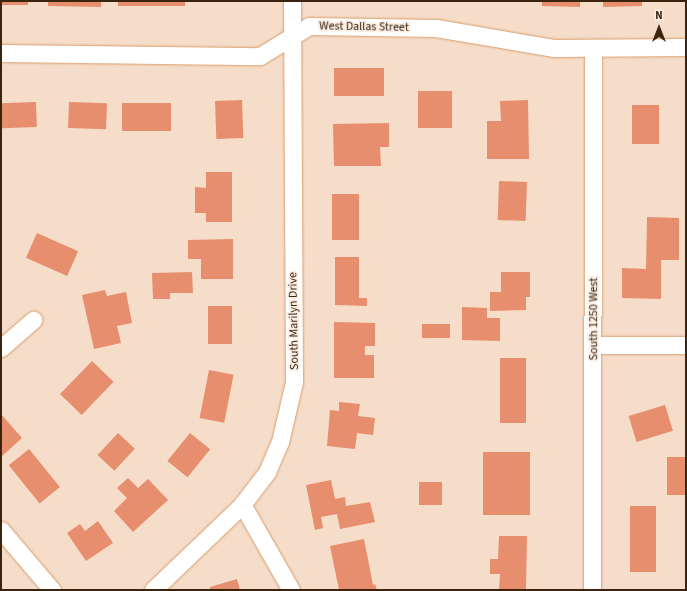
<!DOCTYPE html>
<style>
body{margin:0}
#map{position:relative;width:687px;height:591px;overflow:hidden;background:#f6ddc9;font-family:"Source Sans 3",sans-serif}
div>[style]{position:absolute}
.building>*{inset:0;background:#e68e6d;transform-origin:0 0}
.roads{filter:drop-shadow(0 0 1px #d99e6b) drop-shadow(0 0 1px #d99e6b)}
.minor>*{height:17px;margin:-8.5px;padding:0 8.5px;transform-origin:8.5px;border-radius:8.5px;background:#fff}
span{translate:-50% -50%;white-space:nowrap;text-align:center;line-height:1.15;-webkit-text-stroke:3.5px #faede3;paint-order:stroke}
.street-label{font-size:12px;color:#3b240e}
.frame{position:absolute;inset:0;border:2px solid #3b240e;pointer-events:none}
.north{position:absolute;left:639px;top:8px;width:40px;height:40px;-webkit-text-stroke:3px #faede3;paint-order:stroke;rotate:0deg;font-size:11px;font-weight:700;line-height:16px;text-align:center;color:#3b240e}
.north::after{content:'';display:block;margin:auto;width:14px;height:18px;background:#3b240e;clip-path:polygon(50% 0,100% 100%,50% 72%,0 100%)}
</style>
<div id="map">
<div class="building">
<i style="left:1px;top:1px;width:27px;height:4px"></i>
<i style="clip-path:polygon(48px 1px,101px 1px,101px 7px,48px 6px)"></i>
<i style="left:118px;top:1px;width:67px;height:5px"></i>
<i style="clip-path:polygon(542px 1px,580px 1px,580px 7px,542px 6px)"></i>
<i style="clip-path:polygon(603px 1px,642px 1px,642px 6px,603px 7px)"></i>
<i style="left:334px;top:68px;width:50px;height:28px"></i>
<i style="left:418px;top:91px;width:34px;height:37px"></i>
<i style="left:242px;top:100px;width:38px;height:27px;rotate:88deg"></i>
<i style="clip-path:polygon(528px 100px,529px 159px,487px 159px,487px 121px,501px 121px,500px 101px)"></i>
<i style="left:36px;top:102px;width:25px;height:35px;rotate:88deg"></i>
<i style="left:69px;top:102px;width:38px;height:26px;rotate:2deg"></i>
<i style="left:122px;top:103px;width:49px;height:28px"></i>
<i style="left:659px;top:105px;width:39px;height:27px;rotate:90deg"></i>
<i style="clip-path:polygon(389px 123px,389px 147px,380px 147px,381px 166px,334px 166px,333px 124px)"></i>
<i style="clip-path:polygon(206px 172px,232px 172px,232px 222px,206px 222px,206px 213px,195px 213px,195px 187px,206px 188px)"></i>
<i style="left:499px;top:181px;width:28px;height:39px;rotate:2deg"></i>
<i style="left:332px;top:194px;width:27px;height:46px"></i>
<i style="clip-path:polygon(647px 217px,679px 218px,679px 260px,661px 260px,661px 299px,622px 298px,622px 268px,646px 269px)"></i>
<i style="left:37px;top:233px;width:45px;height:27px;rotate:24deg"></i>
<i style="clip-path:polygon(233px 239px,233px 279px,201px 279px,201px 259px,188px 259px,188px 240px)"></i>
<i style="clip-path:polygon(335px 257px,359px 257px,359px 298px,367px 298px,367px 306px,335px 305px)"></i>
<i style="clip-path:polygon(192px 272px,193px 293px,170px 293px,170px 299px,153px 299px,152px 273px)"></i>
<i style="clip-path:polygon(501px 272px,530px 272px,530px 297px,526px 297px,526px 310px,490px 311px,490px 292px,501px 292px)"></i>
<i style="clip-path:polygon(105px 290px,107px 296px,126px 292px,132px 323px,117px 326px,121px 343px,94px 349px,82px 295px)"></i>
<i style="left:208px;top:306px;width:24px;height:38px"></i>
<i style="clip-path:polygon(462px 307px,487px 308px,487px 318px,500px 318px,500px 341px,462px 340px)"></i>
<i style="clip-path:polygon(334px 322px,375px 323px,375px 346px,365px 346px,365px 355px,374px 355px,374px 378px,334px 378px)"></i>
<i style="left:422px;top:324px;width:28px;height:14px"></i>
<i style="left:500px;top:358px;width:26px;height:65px"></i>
<i style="left:92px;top:361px;width:30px;height:46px;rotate:44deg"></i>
<i style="left:209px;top:370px;width:25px;height:49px;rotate:11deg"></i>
<i style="clip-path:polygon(339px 402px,360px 404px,358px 416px,375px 418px,373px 435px,357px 433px,355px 449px,327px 446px,330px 410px,339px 411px)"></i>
<i style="left:665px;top:405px;width:27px;height:38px;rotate:73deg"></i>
<i style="clip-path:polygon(1px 414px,22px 438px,1px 457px)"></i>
<i style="left:118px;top:433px;width:23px;height:30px;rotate:43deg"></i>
<i style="left:190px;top:433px;width:26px;height:36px;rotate:39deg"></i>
<i style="left:29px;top:449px;width:49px;height:26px;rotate:51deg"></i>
<i style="left:483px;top:452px;width:47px;height:63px"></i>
<i style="left:667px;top:457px;width:19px;height:38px"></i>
<i style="clip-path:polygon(128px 478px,138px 488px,148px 479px,168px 500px,133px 532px,114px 511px,127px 498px,117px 488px)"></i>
<i style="clip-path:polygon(331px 480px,335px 499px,345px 497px,346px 506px,370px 502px,375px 522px,340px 529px,337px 514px,321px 517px,323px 528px,315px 530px,306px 485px)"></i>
<i style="left:419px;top:482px;width:23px;height:23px"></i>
<i style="left:630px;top:506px;width:26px;height:66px"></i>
<i style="clip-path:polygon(98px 521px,113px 543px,86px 561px,67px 533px,80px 524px,85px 531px)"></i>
<i style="clip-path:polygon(499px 536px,527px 536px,526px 590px,499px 590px,500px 574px,490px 574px,490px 559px,498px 559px)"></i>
<i style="clip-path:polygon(364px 539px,373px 585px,375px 584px,377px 590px,339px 590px,330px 546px)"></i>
<i style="clip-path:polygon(237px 579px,240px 590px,210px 590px,210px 587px)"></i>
</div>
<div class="roads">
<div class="minor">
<i style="left:1px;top:53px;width:259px;rotate:0.7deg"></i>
<i style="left:260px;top:56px;width:57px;rotate:-31.5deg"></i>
<i style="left:309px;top:26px;width:127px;rotate:0.9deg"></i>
<i style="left:436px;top:28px;width:120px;rotate:9.6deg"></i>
<i style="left:554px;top:48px;width:132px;rotate:-0.4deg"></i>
<i style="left:594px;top:345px;width:92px"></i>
<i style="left:1px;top:348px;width:43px;rotate:-41.2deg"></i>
<i style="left:242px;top:504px;width:99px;rotate:60.3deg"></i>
<i style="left:1px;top:530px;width:79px;rotate:49.6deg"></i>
<i style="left:153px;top:590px;width:122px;rotate:-43.7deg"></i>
<i style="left:241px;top:506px;width:43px;rotate:-52.6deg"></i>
<i style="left:267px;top:472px;width:33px;rotate:-67deg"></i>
<i style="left:280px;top:442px;width:62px;rotate:-76.9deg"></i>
<i style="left:294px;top:382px;width:381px;rotate:-90.3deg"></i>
<i style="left:592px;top:590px;width:542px;rotate:-89.89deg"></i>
</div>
</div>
<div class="street-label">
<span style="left:364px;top:27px;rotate:1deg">West Dallas Street</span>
<span style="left:594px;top:319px;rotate:-90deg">South 1250 West</span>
<span style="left:294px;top:321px;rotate:-91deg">South Marilyn Drive</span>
</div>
<div class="frame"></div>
<div class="north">N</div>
</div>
